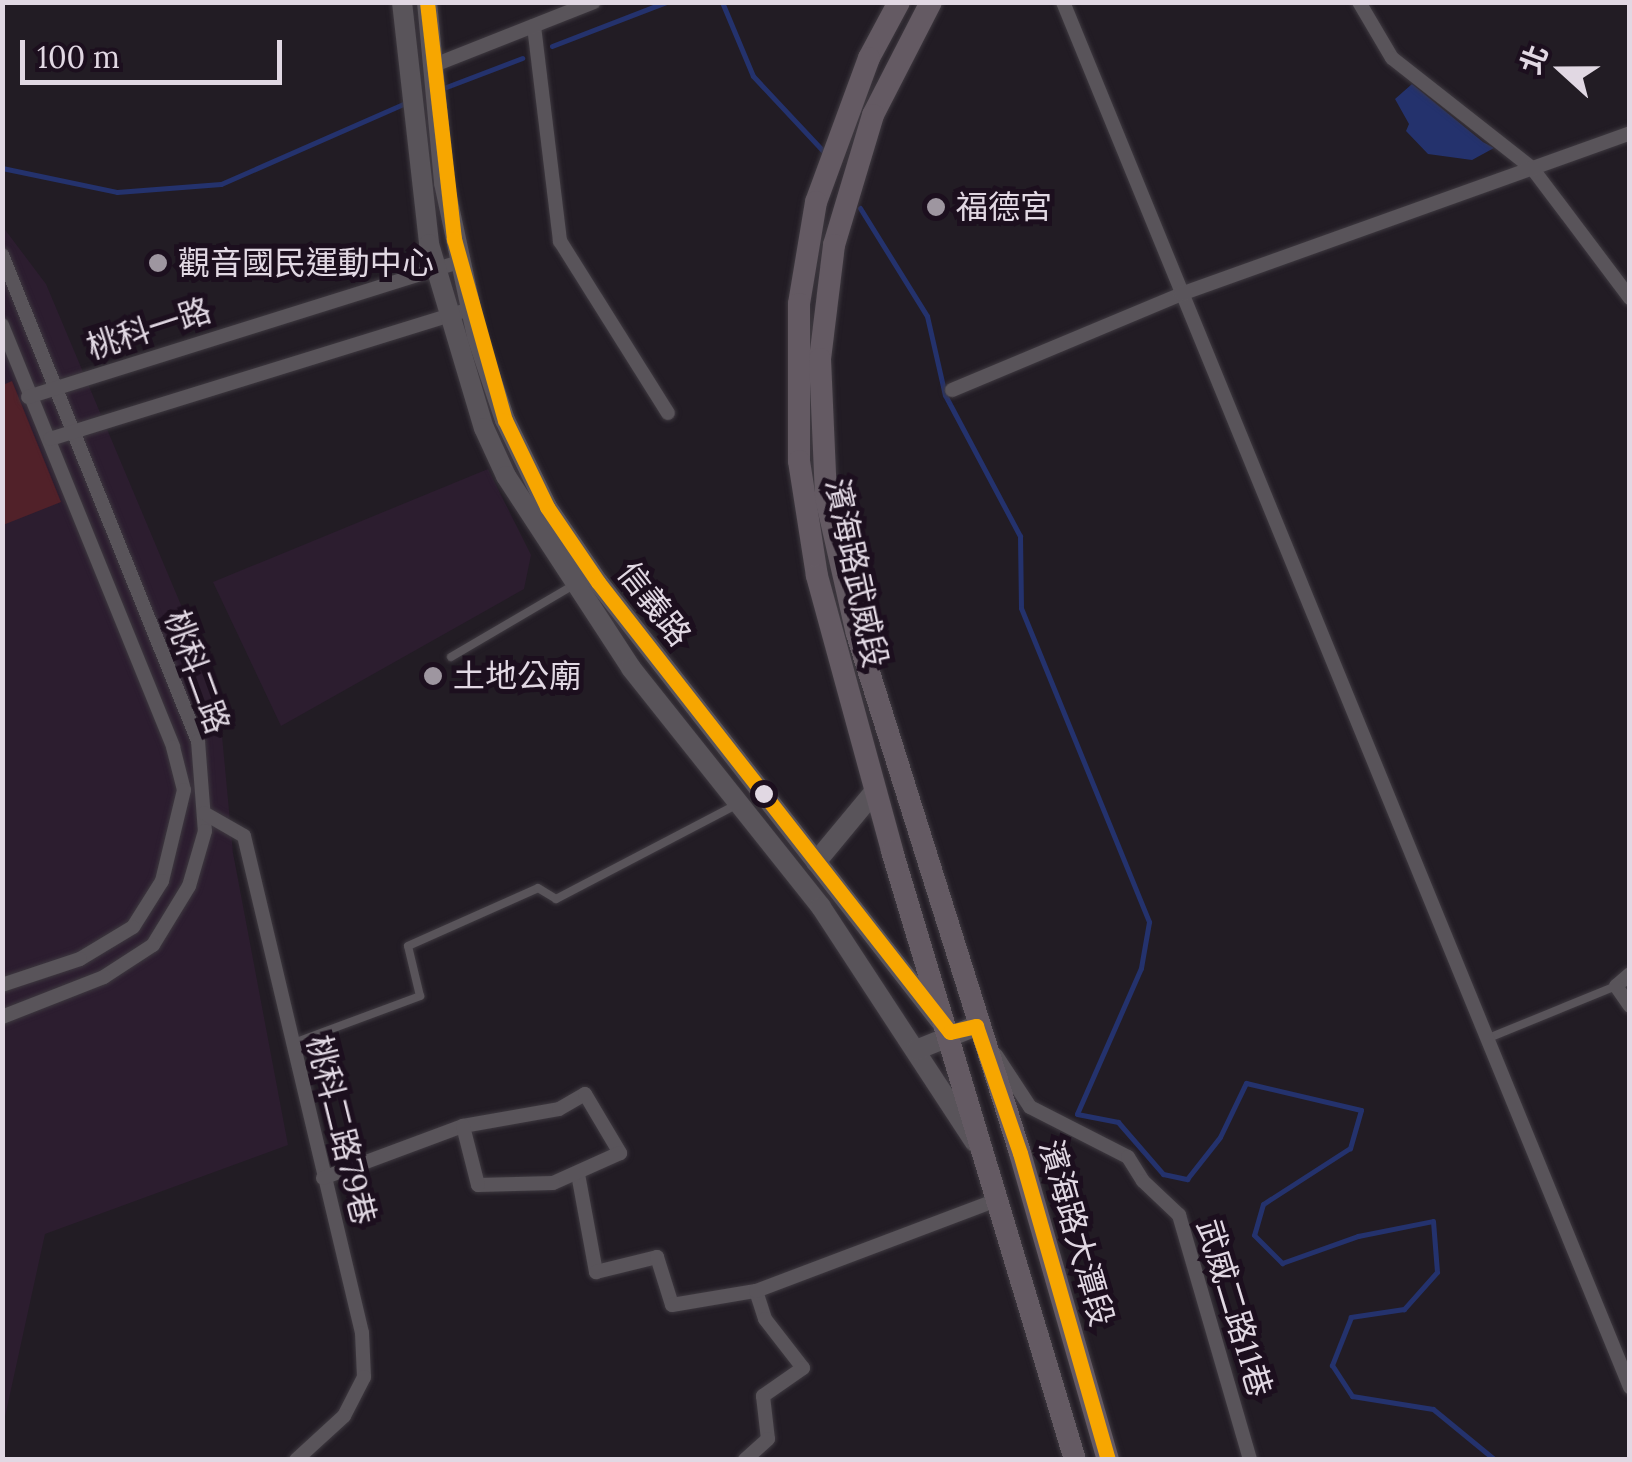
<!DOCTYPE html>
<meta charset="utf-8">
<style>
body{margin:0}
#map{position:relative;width:1632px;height:1462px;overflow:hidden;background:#221c24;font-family:Lora,"Noto Sans TC",serif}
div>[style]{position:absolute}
.built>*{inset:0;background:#2c1d2f}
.green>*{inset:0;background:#512129}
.water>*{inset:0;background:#24326d}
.stream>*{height:5px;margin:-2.5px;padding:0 2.5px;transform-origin:2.5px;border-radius:2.5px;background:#24326d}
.roads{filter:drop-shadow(0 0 2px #3e3940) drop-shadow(0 0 2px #3e3940)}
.lane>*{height:8px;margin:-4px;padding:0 4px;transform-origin:4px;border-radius:4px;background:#59545a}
.street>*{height:14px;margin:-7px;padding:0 7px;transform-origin:7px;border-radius:7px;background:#59545a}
.secondary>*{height:20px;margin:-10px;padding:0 10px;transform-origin:10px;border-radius:10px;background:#59545a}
.primary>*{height:22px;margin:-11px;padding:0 11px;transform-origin:11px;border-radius:11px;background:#645a63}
.bus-1>*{height:15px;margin:-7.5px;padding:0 7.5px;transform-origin:7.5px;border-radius:7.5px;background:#f7a600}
.dots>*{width:28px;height:28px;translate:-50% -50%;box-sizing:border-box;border:5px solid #1c0f1e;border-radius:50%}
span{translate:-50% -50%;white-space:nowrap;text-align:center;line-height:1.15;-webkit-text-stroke:10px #1c0f1e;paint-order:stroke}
.poi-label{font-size:32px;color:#e1d8e3}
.left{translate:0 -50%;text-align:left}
.street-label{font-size:32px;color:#e1d8e3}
.frame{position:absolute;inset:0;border:5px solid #e1d8e3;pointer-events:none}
.north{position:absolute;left:1512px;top:20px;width:100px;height:100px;-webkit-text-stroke:8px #1c0f1e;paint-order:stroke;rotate:291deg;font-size:28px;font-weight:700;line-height:40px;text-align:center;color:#e1d8e3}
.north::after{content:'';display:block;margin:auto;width:35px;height:45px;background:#e1d8e3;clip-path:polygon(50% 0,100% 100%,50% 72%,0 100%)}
.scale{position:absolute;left:20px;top:40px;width:262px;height:45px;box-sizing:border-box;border:5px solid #e1d8e3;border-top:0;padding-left:12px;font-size:30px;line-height:35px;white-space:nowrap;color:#e1d8e3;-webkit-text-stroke:8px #1c0f1e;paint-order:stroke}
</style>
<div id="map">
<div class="built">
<i style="clip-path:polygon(3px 227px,46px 284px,218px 693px,233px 853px,288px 1145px,45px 1234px,3px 1426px)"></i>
<i style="clip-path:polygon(488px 469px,531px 555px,524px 589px,281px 726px,213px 582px)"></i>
</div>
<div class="green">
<i style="clip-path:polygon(12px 381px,61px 502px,3px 525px,3px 385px)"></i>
</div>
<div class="water">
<i style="clip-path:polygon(1412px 84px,1483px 142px,1494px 148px,1472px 160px,1428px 154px,1406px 131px,1409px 124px,1395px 99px)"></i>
</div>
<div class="stream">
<i style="left:722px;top:2px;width:80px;rotate:67.3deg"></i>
<i style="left:753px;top:76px;width:104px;rotate:46.9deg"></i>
<i style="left:552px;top:46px;width:122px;rotate:-21.1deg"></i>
<i style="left:441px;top:89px;width:87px;rotate:-20.9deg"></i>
<i style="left:2px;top:168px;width:117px;rotate:11.8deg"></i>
<i style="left:117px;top:192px;width:104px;rotate:-4.4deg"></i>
<i style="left:221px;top:184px;width:204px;rotate:-23.7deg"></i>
<i style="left:860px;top:208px;width:127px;rotate:58.2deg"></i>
<i style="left:927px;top:316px;width:81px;rotate:77.2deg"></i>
<i style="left:945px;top:395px;width:160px;rotate:62deg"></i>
<i style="left:1020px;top:536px;width:72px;rotate:89.2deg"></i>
<i style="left:1021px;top:608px;width:339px;rotate:67.8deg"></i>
<i style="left:1149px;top:922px;width:47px;rotate:99.9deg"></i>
<i style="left:1141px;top:968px;width:159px;rotate:113.7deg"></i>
<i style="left:1077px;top:1114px;width:42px;rotate:11deg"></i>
<i style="left:1118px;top:1122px;width:69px;rotate:49.1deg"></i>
<i style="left:1163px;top:1174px;width:25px;rotate:12deg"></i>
<i style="left:1187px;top:1179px;width:53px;rotate:-51.8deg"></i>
<i style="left:1220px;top:1137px;width:60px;rotate:-64.3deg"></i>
<i style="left:1246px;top:1083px;width:118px;rotate:13.2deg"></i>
<i style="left:1361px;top:1110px;width:40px;rotate:106deg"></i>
<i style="left:1350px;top:1148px;width:103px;rotate:147.2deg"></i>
<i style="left:1263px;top:1204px;width:32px;rotate:106deg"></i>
<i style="left:1254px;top:1235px;width:40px;rotate:45deg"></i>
<i style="left:1282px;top:1263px;width:81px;rotate:-19.6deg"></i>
<i style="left:1358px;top:1236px;width:76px;rotate:-11.3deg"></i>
<i style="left:1433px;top:1221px;width:51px;rotate:85.5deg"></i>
<i style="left:1437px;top:1272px;width:50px;rotate:131.7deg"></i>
<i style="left:1404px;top:1309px;width:54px;rotate:171.4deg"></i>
<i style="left:1351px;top:1317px;width:52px;rotate:111.6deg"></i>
<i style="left:1332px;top:1365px;width:37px;rotate:57deg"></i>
<i style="left:1352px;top:1396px;width:82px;rotate:9.1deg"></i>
<i style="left:1433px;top:1409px;width:80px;rotate:39.4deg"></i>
</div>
<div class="roads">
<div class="lane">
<i style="left:451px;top:657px;width:140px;rotate:-30.4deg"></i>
<i style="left:1491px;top:1037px;width:135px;rotate:-22.2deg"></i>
<i style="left:291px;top:1044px;width:138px;rotate:-20.4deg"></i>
<i style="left:420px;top:996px;width:51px;rotate:-103.5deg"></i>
<i style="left:408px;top:946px;width:142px;rotate:-24deg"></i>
<i style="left:538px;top:888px;width:21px;rotate:31deg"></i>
<i style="left:556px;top:899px;width:203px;rotate:-27.6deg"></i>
</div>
<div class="street">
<i style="left:1063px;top:2px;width:1497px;rotate:67.74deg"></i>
<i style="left:1359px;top:2px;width:65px;rotate:59.5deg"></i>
<i style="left:1392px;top:58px;width:178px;rotate:38.2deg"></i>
<i style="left:1532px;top:168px;width:163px;rotate:53deg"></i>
<i style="left:534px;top:26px;width:217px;rotate:83.1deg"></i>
<i style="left:560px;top:241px;width:203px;rotate:57.9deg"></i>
<i style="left:432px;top:66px;width:174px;rotate:-21.6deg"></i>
<i style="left:2px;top:255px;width:524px;rotate:68.04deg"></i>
<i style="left:198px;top:741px;width:90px;rotate:85.6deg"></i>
<i style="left:205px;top:831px;width:57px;rotate:106.2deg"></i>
<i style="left:189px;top:886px;width:69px;rotate:121.4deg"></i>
<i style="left:153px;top:945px;width:59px;rotate:146.9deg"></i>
<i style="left:104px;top:977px;width:110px;rotate:158.6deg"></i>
<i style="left:2px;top:325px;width:455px;rotate:67.9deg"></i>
<i style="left:173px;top:747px;width:44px;rotate:75.7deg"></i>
<i style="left:184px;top:790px;width:94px;rotate:103.6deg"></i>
<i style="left:162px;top:881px;width:54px;rotate:122.2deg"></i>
<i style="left:133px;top:927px;width:62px;rotate:148.9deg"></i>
<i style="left:80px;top:959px;width:82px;rotate:161.6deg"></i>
<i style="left:952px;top:390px;width:248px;rotate:-22.7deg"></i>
<i style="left:1181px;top:294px;width:477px;rotate:-19.7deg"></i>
<i style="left:28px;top:397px;width:452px;rotate:-17.4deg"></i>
<i style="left:50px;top:439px;width:440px;rotate:-17.2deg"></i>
<i style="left:204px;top:813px;width:46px;rotate:29.9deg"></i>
<i style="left:244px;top:836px;width:511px;rotate:76.64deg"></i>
<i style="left:362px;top:1333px;width:44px;rotate:87.4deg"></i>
<i style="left:364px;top:1377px;width:44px;rotate:117.1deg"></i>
<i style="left:344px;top:1416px;width:65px;rotate:137.5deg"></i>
<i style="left:1630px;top:974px;width:18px;rotate:139deg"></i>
<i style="left:1616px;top:986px;width:24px;rotate:55deg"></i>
<i style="left:996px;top:1055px;width:62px;rotate:56.8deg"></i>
<i style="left:1030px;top:1107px;width:110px;rotate:27deg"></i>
<i style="left:1128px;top:1157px;width:28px;rotate:58deg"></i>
<i style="left:1143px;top:1181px;width:50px;rotate:43.4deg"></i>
<i style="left:1179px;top:1215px;width:255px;rotate:73.8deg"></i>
<i style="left:578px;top:1174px;width:100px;rotate:79.6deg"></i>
<i style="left:596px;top:1272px;width:63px;rotate:-13.8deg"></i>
<i style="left:657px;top:1257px;width:50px;rotate:72.6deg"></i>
<i style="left:672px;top:1305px;width:85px;rotate:-9.5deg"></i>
<i style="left:756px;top:1291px;width:29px;rotate:72deg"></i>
<i style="left:765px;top:1319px;width:62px;rotate:52.2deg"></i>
<i style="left:803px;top:1368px;width:49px;rotate:145deg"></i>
<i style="left:763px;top:1396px;width:43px;rotate:83.4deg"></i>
<i style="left:768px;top:1439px;width:31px;rotate:138deg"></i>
<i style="left:323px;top:1178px;width:149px;rotate:-20.4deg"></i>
<i style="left:463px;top:1126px;width:97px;rotate:-10deg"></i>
<i style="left:559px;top:1109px;width:30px;rotate:-30deg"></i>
<i style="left:585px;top:1094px;width:69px;rotate:59.3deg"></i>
<i style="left:620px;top:1153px;width:73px;rotate:155.9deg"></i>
<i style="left:553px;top:1183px;width:75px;rotate:178.5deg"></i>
<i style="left:478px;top:1185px;width:61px;rotate:-104.3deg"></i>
<i style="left:756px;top:1291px;width:258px;rotate:-20.7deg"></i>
</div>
<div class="secondary">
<i style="left:402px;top:2px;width:244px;rotate:83.6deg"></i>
<i style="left:429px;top:244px;width:192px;rotate:73.4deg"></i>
<i style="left:484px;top:428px;width:53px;rotate:65.4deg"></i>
<i style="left:506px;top:476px;width:229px;rotate:56.9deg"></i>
<i style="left:631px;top:668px;width:305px;rotate:51.5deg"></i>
<i style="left:821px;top:907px;width:281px;rotate:56.8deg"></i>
<i style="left:427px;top:2px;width:182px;rotate:84.6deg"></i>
<i style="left:444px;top:183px;width:157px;rotate:77.9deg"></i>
<i style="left:477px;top:337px;width:88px;rotate:71.4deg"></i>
<i style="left:505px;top:420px;width:97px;rotate:64.2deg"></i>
<i style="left:547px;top:507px;width:91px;rotate:55.8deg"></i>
<i style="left:598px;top:582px;width:559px;rotate:52.04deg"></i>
<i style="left:816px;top:862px;width:92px;rotate:-50.3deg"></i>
<i style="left:916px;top:1050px;width:65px;rotate:-21.8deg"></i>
</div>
<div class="primary">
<i style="left:899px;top:2px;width:64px;rotate:118.2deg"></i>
<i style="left:869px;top:58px;width:153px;rotate:110.2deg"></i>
<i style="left:816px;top:202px;width:103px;rotate:99.5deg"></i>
<i style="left:799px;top:304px;width:157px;rotate:90deg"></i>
<i style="left:799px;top:461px;width:116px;rotate:81.1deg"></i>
<i style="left:817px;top:576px;width:285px;rotate:74.7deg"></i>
<i style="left:892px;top:851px;width:636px;rotate:73.27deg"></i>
<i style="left:931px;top:2px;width:127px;rotate:117.2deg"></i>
<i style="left:873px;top:115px;width:136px;rotate:106.7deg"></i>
<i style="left:834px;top:245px;width:115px;rotate:97deg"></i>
<i style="left:820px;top:359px;width:139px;rotate:87.5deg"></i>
<i style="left:826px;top:498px;width:139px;rotate:77.2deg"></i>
<i style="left:857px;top:634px;width:544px;rotate:72.56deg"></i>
<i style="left:1020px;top:1153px;width:319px;rotate:74deg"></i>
</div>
</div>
<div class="bus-1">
<i style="left:427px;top:2px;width:239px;rotate:83.5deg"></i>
<i style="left:454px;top:239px;width:188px;rotate:74.3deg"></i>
<i style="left:505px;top:420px;width:97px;rotate:64.2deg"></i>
<i style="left:547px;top:507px;width:91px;rotate:55.8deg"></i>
<i style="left:598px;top:582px;width:571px;rotate:51.97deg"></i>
<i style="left:950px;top:1032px;width:27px;rotate:-13deg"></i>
<i style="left:976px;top:1026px;width:134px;rotate:70.9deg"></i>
<i style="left:1020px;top:1153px;width:319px;rotate:74deg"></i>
</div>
<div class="dots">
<i style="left:936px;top:207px;background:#9e96a0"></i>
<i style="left:158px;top:263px;background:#9e96a0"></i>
<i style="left:433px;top:676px;background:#9e96a0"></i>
<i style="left:764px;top:794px;background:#e1d8e3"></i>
</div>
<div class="poi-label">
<span class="left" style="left:956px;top:207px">福德宮</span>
<span class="left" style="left:178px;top:263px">觀音國民運動中心</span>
<span class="left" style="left:453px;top:676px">土地公廟</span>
</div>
<div class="street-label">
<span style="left:149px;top:329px;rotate:-18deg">桃科一路</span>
<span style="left:856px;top:573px;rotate:78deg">濱海路武威段</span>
<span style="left:654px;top:604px;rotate:52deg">信義路</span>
<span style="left:197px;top:672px;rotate:70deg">桃科二路</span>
<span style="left:341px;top:1130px;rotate:76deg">桃科二路79巷</span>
<span style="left:1076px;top:1233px;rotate:74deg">濱海路大潭段</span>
<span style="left:1234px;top:1308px;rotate:73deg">武威二路11巷</span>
</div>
<div class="frame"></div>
<div class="north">北</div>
<div class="scale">100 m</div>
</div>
